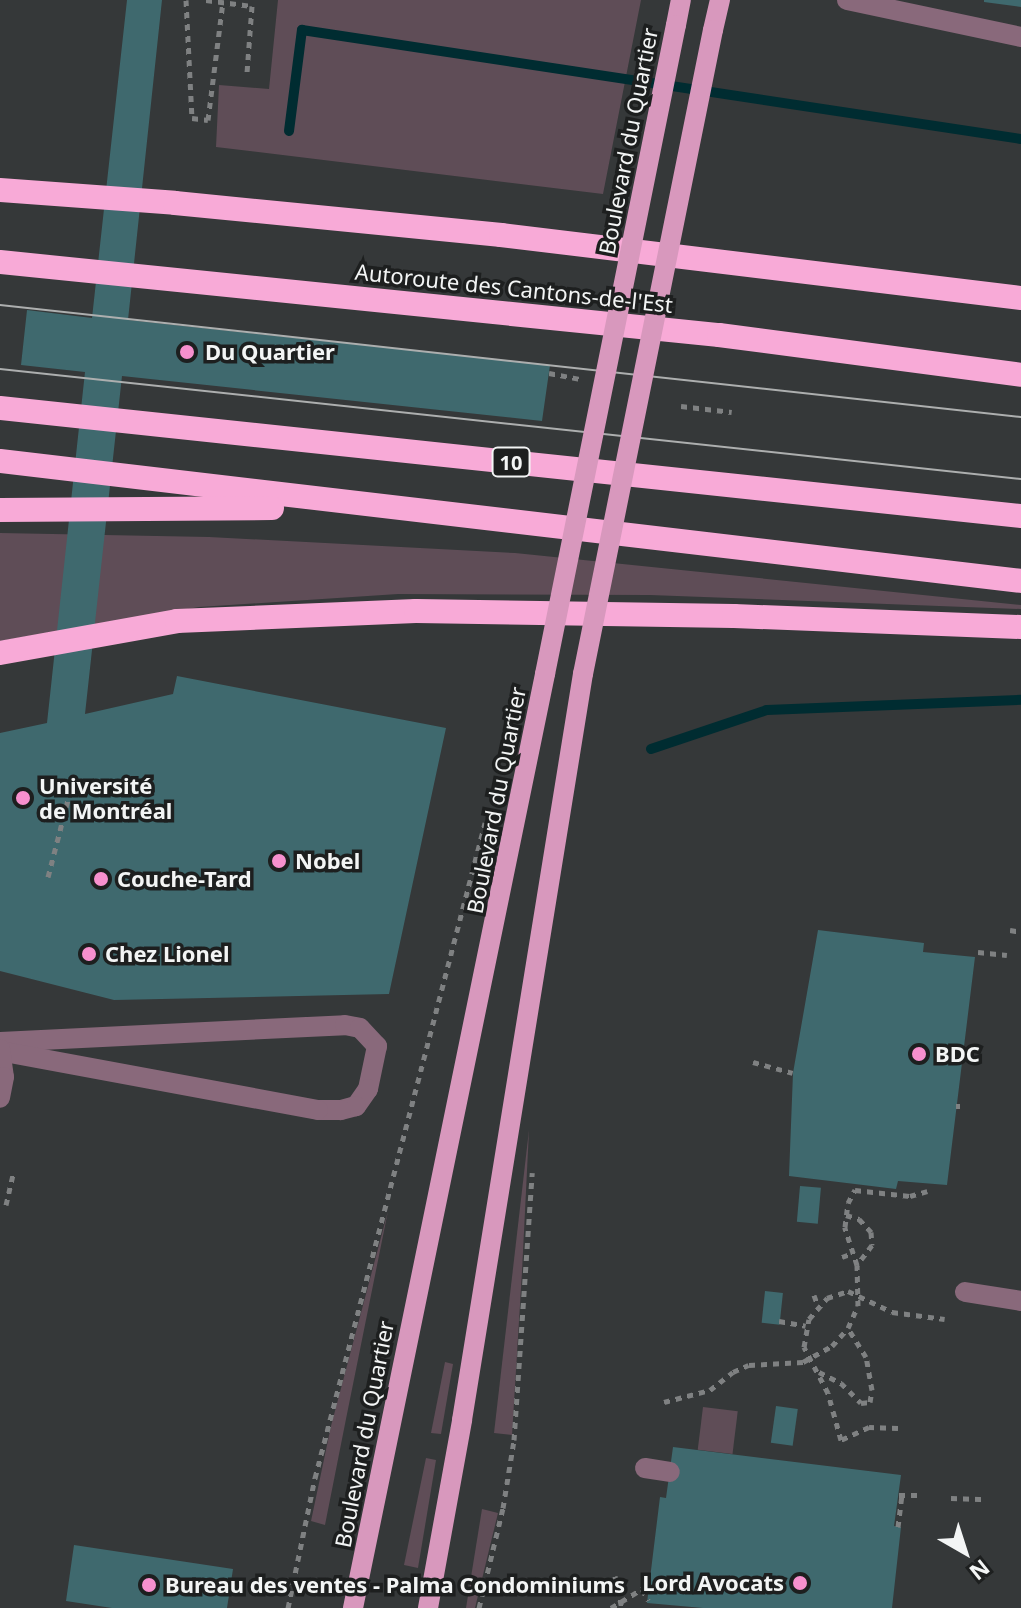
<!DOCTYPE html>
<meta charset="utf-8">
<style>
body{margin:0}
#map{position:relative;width:1021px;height:1608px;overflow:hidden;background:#353839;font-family:"Noto Sans",sans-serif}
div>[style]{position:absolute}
.green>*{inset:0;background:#5f4d57;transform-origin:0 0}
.stream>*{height:10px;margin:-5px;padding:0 5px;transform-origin:5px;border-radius:5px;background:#002c31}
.building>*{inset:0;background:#3f696e;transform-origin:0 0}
.path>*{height:5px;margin-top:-2.5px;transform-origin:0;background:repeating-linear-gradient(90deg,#7f8182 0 6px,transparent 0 12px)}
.minor>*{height:20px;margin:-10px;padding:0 10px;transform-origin:10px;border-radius:10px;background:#89697b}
.major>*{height:20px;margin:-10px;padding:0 10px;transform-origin:10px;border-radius:10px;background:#d898bd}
.highway>*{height:24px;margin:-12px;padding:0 12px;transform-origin:12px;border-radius:12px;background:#f8aad7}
.tram>*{height:2px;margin:-1px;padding:0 1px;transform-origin:1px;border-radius:1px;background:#adafaf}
.major-bridge>*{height:20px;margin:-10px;padding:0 10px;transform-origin:10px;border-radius:10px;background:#d898bd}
.dots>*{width:22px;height:22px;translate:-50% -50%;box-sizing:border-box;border:4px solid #1d1f1f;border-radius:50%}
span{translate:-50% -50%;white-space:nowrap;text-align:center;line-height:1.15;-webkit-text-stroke:7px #1d1f1f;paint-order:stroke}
.shield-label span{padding:2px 6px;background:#1d1f1f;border:2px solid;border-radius:6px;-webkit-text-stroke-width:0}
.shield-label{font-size:20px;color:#f3f5f5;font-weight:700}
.street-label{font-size:22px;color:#f3f5f5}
.poi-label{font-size:22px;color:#f3f5f5;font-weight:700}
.left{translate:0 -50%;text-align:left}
.right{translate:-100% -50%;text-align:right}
.north{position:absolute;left:925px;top:1512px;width:80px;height:80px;-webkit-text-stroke:6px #1d1f1f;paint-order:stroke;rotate:141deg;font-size:22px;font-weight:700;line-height:32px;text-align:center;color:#f3f5f5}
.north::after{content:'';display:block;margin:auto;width:28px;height:36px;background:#f3f5f5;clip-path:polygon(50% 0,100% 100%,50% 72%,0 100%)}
</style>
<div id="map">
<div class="green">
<i style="clip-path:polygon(278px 0,641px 0,603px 194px,216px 147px,219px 85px,269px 89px)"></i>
<i style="clip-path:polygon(0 533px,209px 537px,515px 553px,1021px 605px,1021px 609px,650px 595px,398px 594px,199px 607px,0 641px)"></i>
<i style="clip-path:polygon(529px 1130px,522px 1272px,512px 1435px,494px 1433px)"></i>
<i style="clip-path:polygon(388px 1211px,346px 1419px,325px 1525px,311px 1521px,331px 1426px)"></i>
<i style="clip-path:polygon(445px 1362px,453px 1364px,441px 1434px,431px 1433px)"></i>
<i style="left:703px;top:1407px;width:35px;height:43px;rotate:7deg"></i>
<i style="clip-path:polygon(426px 1458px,436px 1460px,418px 1568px,404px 1565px)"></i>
<i style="clip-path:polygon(482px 1509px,498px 1513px,475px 1608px,466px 1608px)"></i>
</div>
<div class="stream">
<i style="left:289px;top:131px;width:102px;rotate:-82.7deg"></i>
<i style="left:302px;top:30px;width:727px;rotate:8.62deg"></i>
<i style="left:651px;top:749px;width:122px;rotate:-18.6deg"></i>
<i style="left:767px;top:710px;width:254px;rotate:-2.3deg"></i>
</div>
<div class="building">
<i style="clip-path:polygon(127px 0,162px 0,128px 320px,550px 365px,542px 421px,122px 376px,85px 714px,173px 694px,177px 676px,446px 728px,389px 994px,114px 1000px,0 971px,0 733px,47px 723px,85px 372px,21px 365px,27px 310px,92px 318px)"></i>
<i style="clip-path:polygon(984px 0,1021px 0,1021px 7px,984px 2px)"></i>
<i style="clip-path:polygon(818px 930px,924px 943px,923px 952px,975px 957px,947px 1185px,898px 1181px,896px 1189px,789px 1176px,793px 1073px)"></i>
<i style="left:800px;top:1186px;width:21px;height:36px;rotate:5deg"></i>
<i style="left:765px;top:1291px;width:18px;height:32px;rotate:6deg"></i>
<i style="left:776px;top:1406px;width:22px;height:37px;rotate:8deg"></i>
<i style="clip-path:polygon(673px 1447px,901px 1475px,894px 1526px,901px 1527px,892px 1608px,703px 1608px,647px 1603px,660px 1497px,666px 1498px)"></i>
<i style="clip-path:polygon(74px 1545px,233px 1569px,227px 1608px,112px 1608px,66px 1601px)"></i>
</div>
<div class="path">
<i style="left:186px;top:0;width:118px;rotate:87.1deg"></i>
<i style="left:192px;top:118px;width:16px;rotate:7deg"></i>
<i style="left:208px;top:120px;width:119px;rotate:-82.8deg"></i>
<i style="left:206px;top:0;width:46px;rotate:7.4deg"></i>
<i style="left:252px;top:6px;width:66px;rotate:94.3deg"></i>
<i style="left:549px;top:373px;width:31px;rotate:11deg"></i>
<i style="left:681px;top:406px;width:51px;rotate:6.7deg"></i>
<i style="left:48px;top:877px;width:84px;rotate:-75.5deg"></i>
<i style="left:1010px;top:930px;width:11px;rotate:10deg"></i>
<i style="left:978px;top:952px;width:29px;rotate:6deg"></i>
<i style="left:753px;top:1062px;width:41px;rotate:15.4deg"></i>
<i style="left:956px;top:1106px;width:4px"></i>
<i style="left:6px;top:1205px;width:31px;rotate:-77deg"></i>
<i style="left:846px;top:1215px;width:14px;rotate:17deg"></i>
<i style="left:859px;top:1219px;width:18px;rotate:47deg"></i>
<i style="left:871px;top:1232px;width:13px;rotate:86deg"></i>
<i style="left:872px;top:1245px;width:25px;rotate:127deg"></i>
<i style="left:842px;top:1257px;width:12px;rotate:-20deg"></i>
<i style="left:814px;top:1295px;width:12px;rotate:70deg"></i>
<i style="left:779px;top:1321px;width:27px;rotate:10deg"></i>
<i style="left:819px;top:1372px;width:25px;rotate:27deg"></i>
<i style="left:841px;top:1383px;width:28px;rotate:45deg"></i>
<i style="left:861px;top:1403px;width:9px;rotate:-6deg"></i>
<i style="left:870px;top:1402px;width:12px;rotate:-81deg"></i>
<i style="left:872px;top:1390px;width:34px;rotate:-100deg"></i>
<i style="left:866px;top:1357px;width:34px;rotate:-122deg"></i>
<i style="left:664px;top:1402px;width:48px;rotate:-14.6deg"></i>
<i style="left:710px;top:1390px;width:29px;rotate:-38deg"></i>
<i style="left:733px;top:1372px;width:17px;rotate:-24deg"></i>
<i style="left:749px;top:1365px;width:54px;rotate:-3.2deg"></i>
<i style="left:803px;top:1362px;width:33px;rotate:-29deg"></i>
<i style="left:832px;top:1346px;width:24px;rotate:-48deg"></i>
<i style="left:848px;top:1328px;width:24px;rotate:-66deg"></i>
<i style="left:858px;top:1306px;width:41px;rotate:-91.4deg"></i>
<i style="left:857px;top:1265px;width:40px;rotate:-108deg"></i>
<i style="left:845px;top:1227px;width:24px;rotate:-83deg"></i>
<i style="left:848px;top:1203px;width:15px;rotate:-62deg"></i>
<i style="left:855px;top:1190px;width:55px;rotate:6.2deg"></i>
<i style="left:910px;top:1196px;width:18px;rotate:-16deg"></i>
<i style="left:898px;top:1428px;width:29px;rotate:-178deg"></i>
<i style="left:869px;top:1427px;width:31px;rotate:155deg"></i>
<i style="left:841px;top:1440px;width:49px;rotate:-105.5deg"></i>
<i style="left:828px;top:1393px;width:52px;rotate:-117.6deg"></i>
<i style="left:804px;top:1347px;width:28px;rotate:-80deg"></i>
<i style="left:809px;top:1319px;width:28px;rotate:-49deg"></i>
<i style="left:827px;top:1298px;width:22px;rotate:-18deg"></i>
<i style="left:848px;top:1291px;width:49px;rotate:25.5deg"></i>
<i style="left:892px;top:1312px;width:53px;rotate:7.5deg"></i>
<i style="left:899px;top:1495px;width:19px"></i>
<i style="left:951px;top:1498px;width:35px;rotate:2deg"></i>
<i style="left:898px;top:1527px;width:32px;rotate:-83deg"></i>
<i style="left:615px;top:1576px;width:33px;rotate:78deg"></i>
<i style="left:642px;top:1589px;width:13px;rotate:61deg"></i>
<i style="left:288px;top:1608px;width:133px;rotate:-78.3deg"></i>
<i style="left:315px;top:1478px;width:677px;rotate:-75.45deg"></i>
<i style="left:479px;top:1608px;width:103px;rotate:-76.5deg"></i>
<i style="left:503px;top:1508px;width:69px;rotate:-80.8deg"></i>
<i style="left:514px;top:1440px;width:268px;rotate:-86.1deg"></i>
<i style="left:611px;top:1608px;width:46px;rotate:-31.6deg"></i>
</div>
<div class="minor">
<i style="left:847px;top:0;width:178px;rotate:12deg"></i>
<i style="left:0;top:1042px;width:345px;rotate:-2.8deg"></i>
<i style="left:345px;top:1025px;width:15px;rotate:11deg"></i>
<i style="left:360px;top:1028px;width:25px;rotate:47deg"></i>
<i style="left:377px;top:1046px;width:44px;rotate:101.8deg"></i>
<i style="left:368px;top:1089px;width:21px;rotate:125deg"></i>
<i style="left:356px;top:1106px;width:16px;rotate:165deg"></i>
<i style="left:341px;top:1110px;width:23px;rotate:180deg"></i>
<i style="left:318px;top:1110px;width:322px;rotate:-169.5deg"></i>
<i style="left:0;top:1049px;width:28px;rotate:82deg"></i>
<i style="left:4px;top:1077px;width:21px;rotate:101deg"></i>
<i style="left:965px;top:1292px;width:57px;rotate:9.1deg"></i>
<i style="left:645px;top:1468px;width:25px;rotate:9deg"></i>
</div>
<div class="major">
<i style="left:676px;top:25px;width:25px;rotate:-79deg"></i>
<i style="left:713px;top:30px;width:31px;rotate:-77deg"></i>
<i style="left:353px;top:1608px;width:954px;rotate:-78.38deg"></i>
<i style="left:428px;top:1608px;width:191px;rotate:-79.7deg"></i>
<i style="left:462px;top:1420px;width:756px;rotate:-80.79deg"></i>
</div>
<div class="highway">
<i style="left:0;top:190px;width:175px;rotate:4.2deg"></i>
<i style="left:175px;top:203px;width:328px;rotate:5.6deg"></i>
<i style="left:501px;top:235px;width:524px;rotate:6.91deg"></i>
<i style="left:0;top:262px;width:723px;rotate:5.8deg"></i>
<i style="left:719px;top:335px;width:305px;rotate:7.5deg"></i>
<i style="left:0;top:408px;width:1027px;rotate:6.04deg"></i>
<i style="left:0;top:461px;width:1028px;rotate:6.7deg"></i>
<i style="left:0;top:510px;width:272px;rotate:-0.4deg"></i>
<i style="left:0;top:653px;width:180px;rotate:-10.2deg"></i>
<i style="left:177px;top:621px;width:239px;rotate:-2.4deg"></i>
<i style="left:416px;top:611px;width:318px;rotate:0.9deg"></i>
<i style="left:734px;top:616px;width:287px;rotate:2.2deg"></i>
</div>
<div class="tram">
<i style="left:0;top:305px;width:1027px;rotate:6.26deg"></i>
<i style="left:0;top:369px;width:1027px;rotate:6.15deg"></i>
</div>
<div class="major-bridge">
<i style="left:545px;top:674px;width:662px;rotate:-78.59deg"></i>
<i style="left:583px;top:674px;width:657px;rotate:-78.59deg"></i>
</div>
<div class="dots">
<i style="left:187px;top:352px;background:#f790ce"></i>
<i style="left:23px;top:798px;background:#f790ce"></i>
<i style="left:279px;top:861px;background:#f790ce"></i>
<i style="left:101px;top:879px;background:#f790ce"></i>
<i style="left:89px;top:954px;background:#f790ce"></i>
<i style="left:919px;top:1054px;background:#f790ce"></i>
<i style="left:800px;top:1583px;background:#f790ce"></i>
<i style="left:149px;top:1585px;background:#f790ce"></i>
</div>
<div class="shield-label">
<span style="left:511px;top:462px">10</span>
</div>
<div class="street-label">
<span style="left:628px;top:141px;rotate:-79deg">Boulevard du Quartier</span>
<span style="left:514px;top:288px;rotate:6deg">Autoroute des Cantons-de-l'Est</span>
<span style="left:496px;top:800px;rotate:-79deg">Boulevard du Quartier</span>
<span style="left:364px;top:1434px;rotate:-79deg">Boulevard du Quartier</span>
</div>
<div class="poi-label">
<span class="left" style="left:205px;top:352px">Du Quartier</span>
<span class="left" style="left:39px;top:798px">Université<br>de Montréal</span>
<span class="left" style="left:295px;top:861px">Nobel</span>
<span class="left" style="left:117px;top:879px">Couche-Tard</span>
<span class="left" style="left:105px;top:954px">Chez Lionel</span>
<span class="left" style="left:935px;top:1054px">BDC</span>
<span class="right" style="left:784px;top:1583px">Lord Avocats</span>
<span class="left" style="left:165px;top:1585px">Bureau des ventes - Palma Condominiums</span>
</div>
<div class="north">N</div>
</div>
